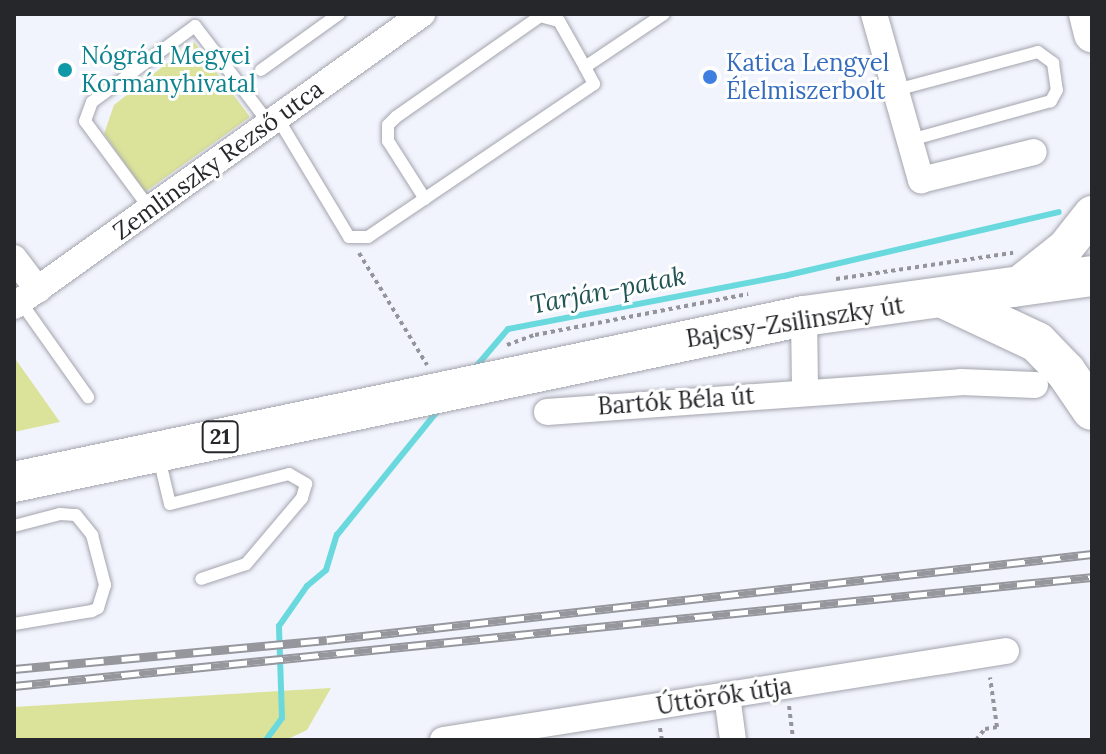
<!DOCTYPE html>
<meta charset="utf-8">
<style>
body{margin:0}
#map{position:relative;width:1106px;height:754px;overflow:hidden;background:#f2f4fd;font-family:Lora,serif}
div>[style]{position:absolute}
.green>*{inset:0;background:#dbe29a}
.stream>*{height:6px;margin:-3px;padding:0 3px;transform-origin:3px;border-radius:3px;background:#69d9de}
.path>*{height:4px;margin-top:-2px;transform-origin:0;background:repeating-linear-gradient(90deg,#94959b 0 4px,transparent 0 8px)}
.roads{filter:drop-shadow(0 0 2px #a3a4ad) drop-shadow(0 0 2px #a3a4ad)}
.service>*{height:12px;margin:-6px;padding:0 6px;transform-origin:6px;border-radius:6px;background:#fff}
.minor>*{height:26px;margin:-13px;padding:0 13px;transform-origin:13px;border-radius:13px;background:#fff}
.secondary>*{height:36px;margin:-18px;padding:0 18px;transform-origin:18px;border-radius:18px;background:#fff}
.primary>*{height:40px;margin:-20px;padding:0 20px;transform-origin:20px;border-radius:20px;background:#fff}
.rail>*{height:9px;margin-top:-4.5px;transform-origin:0;background:repeating-linear-gradient(90deg,#fff 0 18px,#95979d 0 36px);box-sizing:border-box;border-block:2px solid #95979d}
.dots>*{width:22px;height:22px;translate:-50% -50%;box-sizing:border-box;border:4px solid #fff;border-radius:50%}
span{translate:-50% -50%;white-space:nowrap;text-align:center;line-height:1.15;-webkit-text-stroke:6px #fff;paint-order:stroke}
.shield-label span{padding:2px 6px;background:#fff;border:2px solid;border-radius:6px;-webkit-text-stroke-width:0}
.shield-label{font-size:22px;color:#26272a;font-weight:700}
.culture-label{font-size:24px;color:#0d838f}
.left{translate:0 -50%;text-align:left}
.shop-label{font-size:24px;color:#366cbe}
.street-label{font-size:24px;color:#26272a}
.water-label{font-size:26px;color:#215355;font-style:italic}
.frame{position:absolute;inset:0;border:16px solid #26272a;pointer-events:none}
</style>
<div id="map">
<div class="green">
<i style="clip-path:polygon(194px 42px,250px 117px,145px 192px,104px 134px,114px 105px)"></i>
<i style="clip-path:polygon(14px 357px,60px 422px,14px 432px)"></i>
<i style="clip-path:polygon(331px 688px,307px 730px,286px 740px,14px 740px,14px 707px)"></i>
</div>
<div class="stream">
<i style="left:474px;top:369px;width:52px;rotate:-49.6deg"></i>
<i style="left:508px;top:329px;width:281px;rotate:-10.9deg"></i>
<i style="left:784px;top:276px;width:282px;rotate:-13.1deg"></i>
<i style="left:266px;top:740px;width:27px;rotate:-54deg"></i>
<i style="left:282px;top:718px;width:92px;rotate:-91.9deg"></i>
<i style="left:279px;top:626px;width:49px;rotate:-55deg"></i>
<i style="left:307px;top:586px;width:25px;rotate:-40deg"></i>
<i style="left:326px;top:570px;width:37px;rotate:-73deg"></i>
<i style="left:337px;top:535px;width:164px;rotate:-51deg"></i>
</div>
<div class="path">
<i style="left:359px;top:253px;width:131px;rotate:58.7deg"></i>
<i style="left:836px;top:279px;width:179px;rotate:-8.4deg"></i>
<i style="left:507px;top:345px;width:30px;rotate:-20deg"></i>
<i style="left:535px;top:335px;width:217px;rotate:-10.9deg"></i>
<i style="left:789px;top:706px;width:34px;rotate:83deg"></i>
<i style="left:660px;top:728px;width:12px;rotate:81deg"></i>
<i style="left:976px;top:740px;width:14px;rotate:-51deg"></i>
<i style="left:985px;top:729px;width:12px;rotate:-9deg"></i>
<i style="left:997px;top:727px;width:50px;rotate:-98deg"></i>
</div>
<div class="roads">
<div class="service">
<i style="left:261px;top:70px;width:96px;rotate:-35.7deg"></i>
<i style="left:896px;top:90px;width:147px;rotate:-15deg"></i>
<i style="left:1038px;top:52px;width:19px;rotate:36deg"></i>
<i style="left:1053px;top:63px;width:27px;rotate:82deg"></i>
<i style="left:1057px;top:90px;width:13px;rotate:119deg"></i>
<i style="left:1051px;top:101px;width:146px;rotate:164.5deg"></i>
<i style="left:277px;top:117px;width:140px;rotate:59deg"></i>
<i style="left:349px;top:237px;width:19px"></i>
<i style="left:368px;top:237px;width:273px;rotate:-34.1deg"></i>
<i style="left:594px;top:84px;width:19px;rotate:-118deg"></i>
<i style="left:585px;top:67px;width:95px;rotate:-33.9deg"></i>
<i style="left:425px;top:199px;width:69px;rotate:-122.5deg"></i>
<i style="left:388px;top:141px;width:16px;rotate:-90deg"></i>
<i style="left:388px;top:125px;width:11px;rotate:-45deg"></i>
<i style="left:396px;top:117px;width:176px;rotate:-35deg"></i>
<i style="left:540px;top:16px;width:20px;rotate:15deg"></i>
<i style="left:559px;top:21px;width:53px;rotate:60.5deg"></i>
<i style="left:150px;top:209px;width:109px;rotate:-126.5deg"></i>
<i style="left:85px;top:121px;width:20px;rotate:-70deg"></i>
<i style="left:92px;top:102px;width:128px;rotate:-36.4deg"></i>
<i style="left:195px;top:26px;width:122px;rotate:52.7deg"></i>
<i style="left:20px;top:301px;width:118px;rotate:54.7deg"></i>
<i style="left:159px;top:458px;width:47px;rotate:76.6deg"></i>
<i style="left:170px;top:504px;width:123px;rotate:-14.1deg"></i>
<i style="left:289px;top:474px;width:20px;rotate:30deg"></i>
<i style="left:306px;top:484px;width:15px;rotate:106deg"></i>
<i style="left:302px;top:498px;width:87px;rotate:130.3deg"></i>
<i style="left:246px;top:564px;width:47px;rotate:161.6deg"></i>
<i style="left:14px;top:526px;width:48px;rotate:-14.6deg"></i>
<i style="left:60px;top:514px;width:16px;rotate:4deg"></i>
<i style="left:76px;top:515px;width:26px;rotate:51deg"></i>
<i style="left:92px;top:535px;width:52px;rotate:75.4deg"></i>
<i style="left:105px;top:585px;width:24px;rotate:107deg"></i>
<i style="left:98px;top:608px;width:7px;rotate:153deg"></i>
<i style="left:92px;top:611px;width:79px;rotate:170.5deg"></i>
</div>
<div class="minor">
<i style="left:874px;top:14px;width:173px;rotate:74.2deg"></i>
<i style="left:921px;top:180px;width:116px;rotate:-13.9deg"></i>
<i style="left:14px;top:258px;width:40px;rotate:53deg"></i>
<i style="left:14px;top:306px;width:502px;rotate:-35.59deg"></i>
<i style="left:804px;top:316px;width:76px;rotate:89.2deg"></i>
<i style="left:547px;top:412px;width:415px;rotate:-4.1deg"></i>
<i style="left:961px;top:382px;width:74px;rotate:2.3deg"></i>
<i style="left:727px;top:696px;width:44px;rotate:82.2deg"></i>
<i style="left:443px;top:740px;width:570px;rotate:-8.98deg"></i>
</div>
<div class="secondary">
<i style="left:1087px;top:14px;width:21px;rotate:76deg"></i>
<i style="left:1013px;top:289px;width:68px;rotate:-38.4deg"></i>
<i style="left:1066px;top:247px;width:42px;rotate:-51.8deg"></i>
</div>
<div class="primary">
<i style="left:943px;top:298px;width:104px;rotate:25.1deg"></i>
<i style="left:1037px;top:342px;width:42px;rotate:46deg"></i>
<i style="left:1066px;top:372px;width:46px;rotate:55.6deg"></i>
<i style="left:14px;top:482px;width:807px;rotate:-11.87deg"></i>
<i style="left:804px;top:316px;width:291px;rotate:-7.9deg"></i>
</div>
</div>
<div class="rail">
<i style="left:14px;top:669px;width:314px;rotate:-5.3deg"></i>
<i style="left:327px;top:640px;width:770px;rotate:-6.41deg"></i>
<i style="left:14px;top:686px;width:1083px;rotate:-5.77deg"></i>
</div>
<div class="dots">
<i style="left:65px;top:70px;background:#0f9aa8"></i>
<i style="left:710px;top:77px;background:#3f7fe0"></i>
</div>
<div class="shield-label">
<span style="left:220px;top:437px">21</span>
</div>
<div class="culture-label">
<span class="left" style="left:81px;top:70px">Nógrád Megyei<br>Kormányhivatal</span>
</div>
<div class="shop-label">
<span class="left" style="left:726px;top:77px">Katica Lengyel<br>Élelmiszerbolt</span>
</div>
<div class="street-label">
<span style="left:218px;top:160px;rotate:-36deg">Zemlinszky Rezső utca</span>
<span style="left:795px;top:322px;rotate:-9deg">Bajcsy-Zsilinszky út</span>
<span style="left:676px;top:401px;rotate:-4deg">Bartók Béla út</span>
<span style="left:724px;top:696px;rotate:-9deg">Úttörők útja</span>
</div>
<div class="water-label">
<span style="left:608px;top:290px;rotate:-11deg">Tarján-patak</span>
</div>
<div class="frame"></div>
</div>
